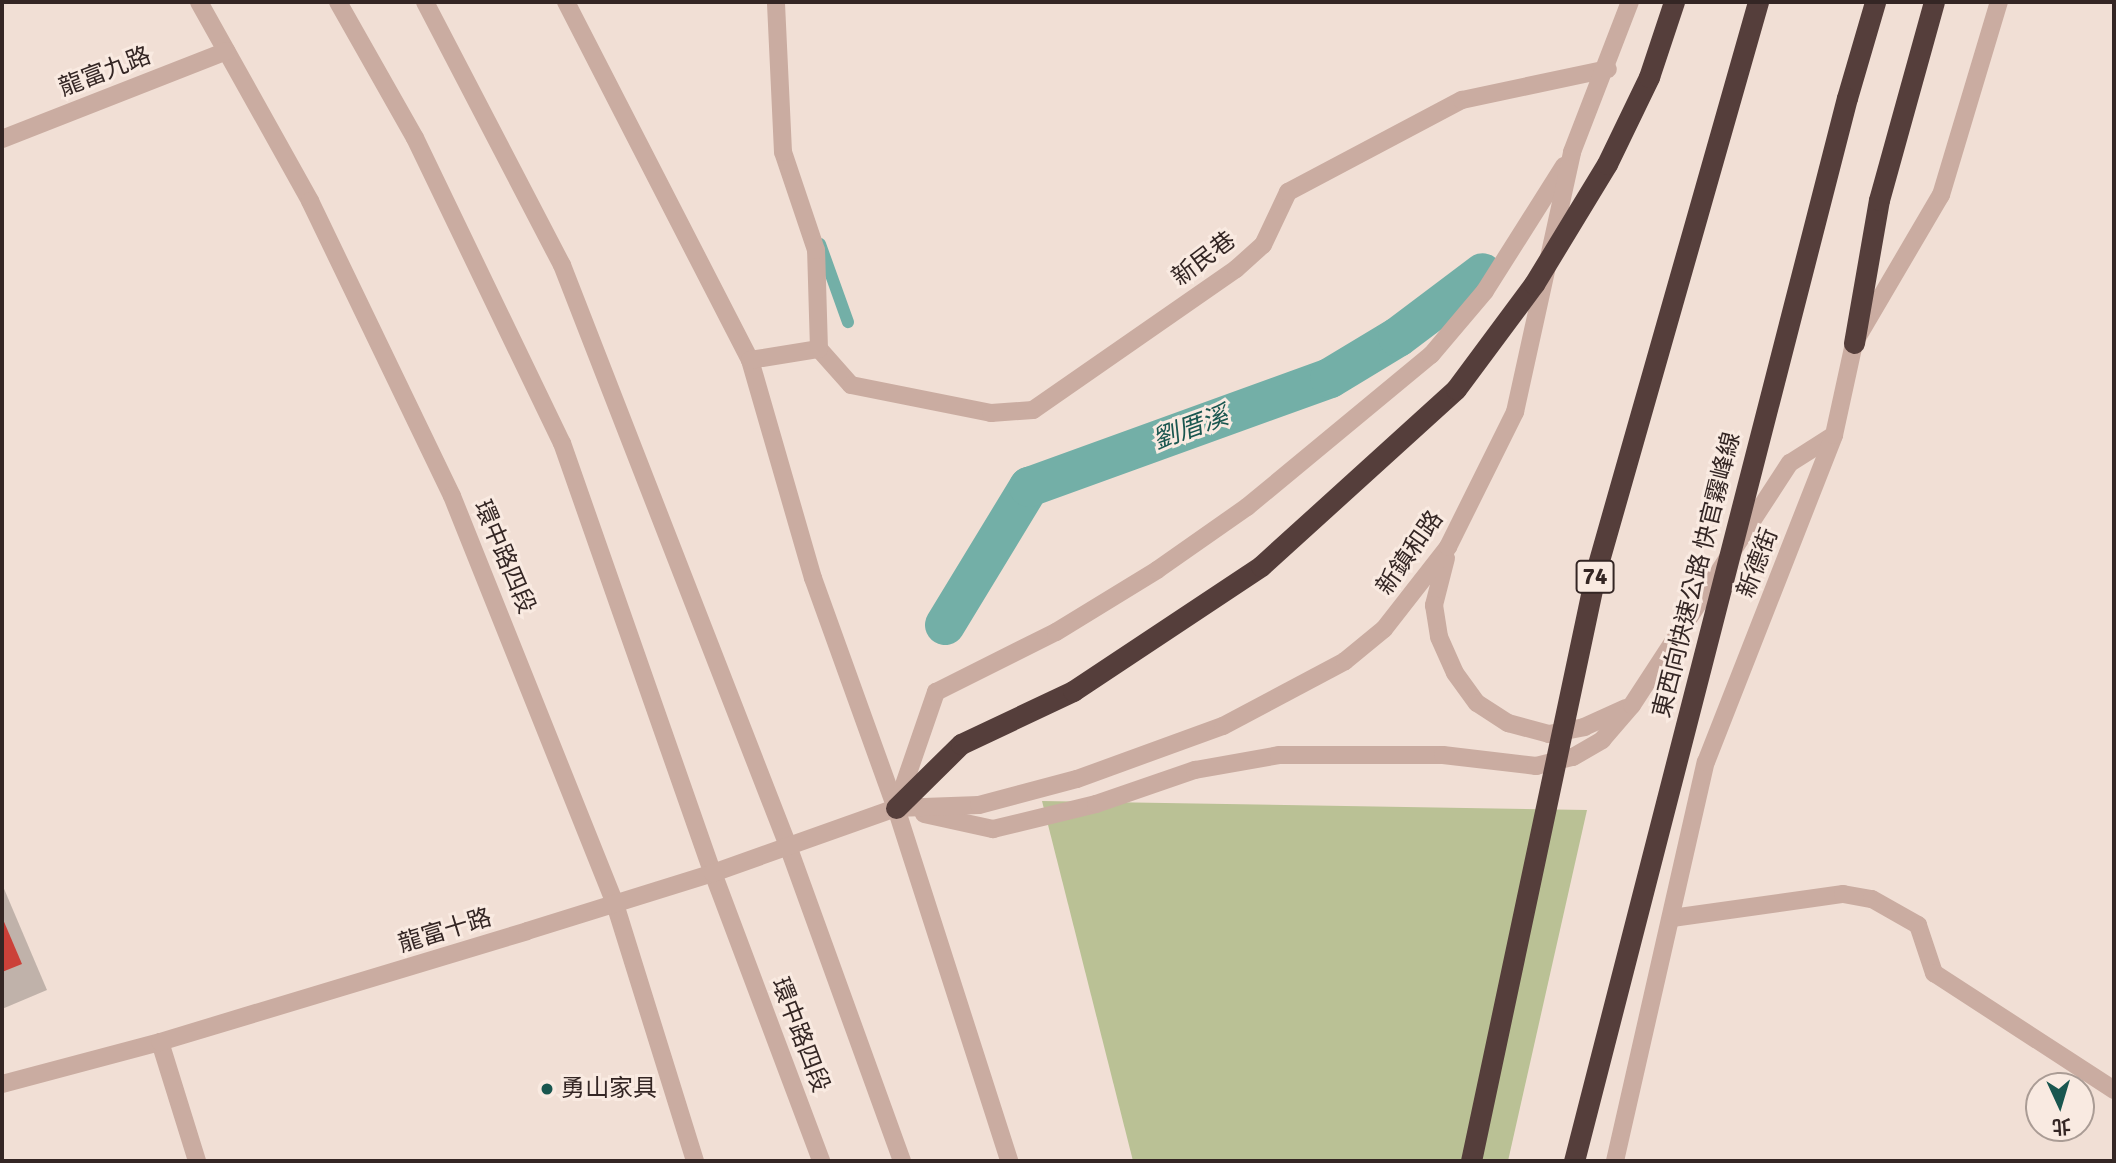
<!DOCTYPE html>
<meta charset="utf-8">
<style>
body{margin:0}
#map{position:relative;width:2116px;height:1163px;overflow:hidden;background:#f1dfd5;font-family:Signika,"Noto Sans TC",sans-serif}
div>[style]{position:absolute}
.green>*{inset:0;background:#bac195}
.shadow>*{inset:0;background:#0003}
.stream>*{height:12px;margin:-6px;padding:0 6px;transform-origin:6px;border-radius:6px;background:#73afa7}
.canal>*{height:40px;margin:-20px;padding:0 20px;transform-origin:20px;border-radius:20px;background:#73afa7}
.building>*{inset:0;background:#cb4139}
.minor>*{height:18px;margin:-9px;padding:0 9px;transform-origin:9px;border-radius:9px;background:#caaca1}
.highway>*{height:21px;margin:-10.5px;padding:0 10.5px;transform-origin:10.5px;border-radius:10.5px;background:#553e3b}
.highway-bridge>*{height:21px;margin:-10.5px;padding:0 10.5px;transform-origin:10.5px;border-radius:10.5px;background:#553e3b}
.dots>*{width:19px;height:19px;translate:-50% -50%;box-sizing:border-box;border:4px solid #f9eae1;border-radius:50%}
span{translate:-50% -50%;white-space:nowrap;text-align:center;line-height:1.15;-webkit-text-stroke:6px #f9eae1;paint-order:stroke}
.shield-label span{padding:2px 5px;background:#f9eae1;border:2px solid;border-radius:5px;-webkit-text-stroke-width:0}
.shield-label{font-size:23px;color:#342624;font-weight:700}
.street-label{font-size:24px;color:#342624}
.poi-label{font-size:24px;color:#342624}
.left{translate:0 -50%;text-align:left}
.water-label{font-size:26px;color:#19564f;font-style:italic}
.frame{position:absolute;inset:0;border:4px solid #342624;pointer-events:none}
.north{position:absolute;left:2025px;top:1072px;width:70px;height:70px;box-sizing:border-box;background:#f9eae1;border:2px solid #aa9c95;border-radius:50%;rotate:176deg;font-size:19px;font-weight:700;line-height:28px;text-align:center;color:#342624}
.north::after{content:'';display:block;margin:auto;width:24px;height:32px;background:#19564f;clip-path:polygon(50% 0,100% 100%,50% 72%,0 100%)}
</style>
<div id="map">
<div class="green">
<i style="clip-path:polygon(1042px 801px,1587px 810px,1508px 1161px,1133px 1161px)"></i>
</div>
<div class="shadow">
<i style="clip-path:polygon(2px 884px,47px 990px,2px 1009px)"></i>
</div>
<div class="stream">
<i style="left:820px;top:244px;width:83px;rotate:70.3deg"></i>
</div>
<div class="canal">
<i style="left:945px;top:625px;width:162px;rotate:-58.7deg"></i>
<i style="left:1029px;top:487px;width:320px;rotate:-19.9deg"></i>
<i style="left:1330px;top:378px;width:79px;rotate:-31.1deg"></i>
<i style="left:1398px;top:337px;width:106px;rotate:-37deg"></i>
</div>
<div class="building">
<i style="clip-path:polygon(2px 917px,22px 964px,2px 972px)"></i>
</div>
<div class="minor">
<i style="left:199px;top:2px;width:228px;rotate:60.8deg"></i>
<i style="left:310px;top:201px;width:327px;rotate:64.3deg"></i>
<i style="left:452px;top:496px;width:439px;rotate:68.2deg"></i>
<i style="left:615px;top:904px;width:269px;rotate:72.7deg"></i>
<i style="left:338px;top:2px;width:156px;rotate:60.5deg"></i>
<i style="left:415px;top:138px;width:339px;rotate:64.3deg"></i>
<i style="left:562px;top:443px;width:456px;rotate:70.7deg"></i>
<i style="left:713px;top:873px;width:308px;rotate:69.4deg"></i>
<i style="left:425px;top:2px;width:297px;rotate:62.5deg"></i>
<i style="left:562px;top:265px;width:623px;rotate:68.74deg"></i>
<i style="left:788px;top:846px;width:335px;rotate:70.1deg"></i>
<i style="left:566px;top:2px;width:403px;rotate:62.8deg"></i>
<i style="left:750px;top:360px;width:227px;rotate:73.9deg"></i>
<i style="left:813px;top:578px;width:245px;rotate:70.2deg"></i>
<i style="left:896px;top:808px;width:371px;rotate:72.2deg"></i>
<i style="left:2px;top:139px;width:241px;rotate:-21.4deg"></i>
<i style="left:819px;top:349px;width:48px;rotate:48.4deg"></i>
<i style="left:851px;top:385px;width:143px;rotate:11.3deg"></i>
<i style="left:991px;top:413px;width:42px;rotate:-4.1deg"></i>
<i style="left:1033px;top:410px;width:247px;rotate:-34.8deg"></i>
<i style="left:1236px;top:269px;width:36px;rotate:-42deg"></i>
<i style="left:1263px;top:245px;width:59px;rotate:-64.7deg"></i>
<i style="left:1288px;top:192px;width:197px;rotate:-27.9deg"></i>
<i style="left:1462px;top:100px;width:149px;rotate:-12deg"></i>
<i style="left:750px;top:360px;width:70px;rotate:-9.1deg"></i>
<i style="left:819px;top:349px;width:99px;rotate:-91.7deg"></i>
<i style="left:816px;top:250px;width:103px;rotate:-108.6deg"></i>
<i style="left:783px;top:152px;width:150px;rotate:-92.7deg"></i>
<i style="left:1446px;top:558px;width:49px;rotate:104.3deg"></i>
<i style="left:1434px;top:605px;width:32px;rotate:81deg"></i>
<i style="left:1439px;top:637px;width:39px;rotate:66deg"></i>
<i style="left:1455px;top:673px;width:37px;rotate:54deg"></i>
<i style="left:1477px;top:703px;width:37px;rotate:33deg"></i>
<i style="left:1508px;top:723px;width:42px;rotate:15deg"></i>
<i style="left:1549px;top:734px;width:36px;rotate:-11deg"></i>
<i style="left:1584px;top:727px;width:46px;rotate:-24.3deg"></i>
<i style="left:896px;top:808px;width:123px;rotate:-71deg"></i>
<i style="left:936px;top:692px;width:134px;rotate:-26.6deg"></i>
<i style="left:1056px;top:632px;width:119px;rotate:-31.5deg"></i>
<i style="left:1157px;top:570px;width:110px;rotate:-35deg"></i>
<i style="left:1247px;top:507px;width:239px;rotate:-39.6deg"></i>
<i style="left:1431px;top:355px;width:84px;rotate:-49.8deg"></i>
<i style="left:1485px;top:291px;width:148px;rotate:-57.7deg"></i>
<i style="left:924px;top:814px;width:71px;rotate:12.3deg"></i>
<i style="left:993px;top:829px;width:106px;rotate:-13.6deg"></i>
<i style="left:1096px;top:804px;width:105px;rotate:-19deg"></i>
<i style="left:1195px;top:770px;width:85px;rotate:-10.1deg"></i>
<i style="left:1279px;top:755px;width:164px"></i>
<i style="left:1443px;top:755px;width:94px;rotate:6.7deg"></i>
<i style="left:1536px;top:766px;width:38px;rotate:-14deg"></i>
<i style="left:1573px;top:757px;width:34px;rotate:-30deg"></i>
<i style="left:1602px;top:740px;width:46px;rotate:-49.4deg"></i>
<i style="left:1632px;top:705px;width:289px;rotate:-56.9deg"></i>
<i style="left:1790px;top:463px;width:52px;rotate:-32.5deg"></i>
<i style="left:1672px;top:918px;width:173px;rotate:-8deg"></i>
<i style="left:1843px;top:894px;width:29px;rotate:10deg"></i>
<i style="left:1872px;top:899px;width:53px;rotate:29.5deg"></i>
<i style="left:1918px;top:925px;width:51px;rotate:71.6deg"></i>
<i style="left:1934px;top:973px;width:215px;rotate:33deg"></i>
<i style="left:160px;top:1042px;width:125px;rotate:72.7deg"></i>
<i style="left:2px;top:1084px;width:163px;rotate:-14.9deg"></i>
<i style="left:160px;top:1042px;width:383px;rotate:-16.8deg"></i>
<i style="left:527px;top:931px;width:195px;rotate:-17.3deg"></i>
<i style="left:713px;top:873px;width:194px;rotate:-19.6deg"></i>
<i style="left:896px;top:808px;width:83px;rotate:-2.1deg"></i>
<i style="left:979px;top:805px;width:101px;rotate:-14.9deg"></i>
<i style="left:1077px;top:779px;width:155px;rotate:-20deg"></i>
<i style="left:1223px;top:726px;width:138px;rotate:-28deg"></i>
<i style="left:1345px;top:661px;width:50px;rotate:-39.4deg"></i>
<i style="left:1384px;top:629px;width:104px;rotate:-52deg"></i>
<i style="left:1448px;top:547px;width:151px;rotate:-63.6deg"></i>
<i style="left:1515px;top:412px;width:266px;rotate:-77.6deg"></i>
<i style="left:1572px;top:152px;width:161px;rotate:-68.9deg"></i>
<i style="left:1615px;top:1161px;width:409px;rotate:-77.2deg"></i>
<i style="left:1706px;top:762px;width:351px;rotate:-68.6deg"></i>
<i style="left:1834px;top:435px;width:94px;rotate:-77.7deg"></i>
<i style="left:1854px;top:343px;width:172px;rotate:-59.6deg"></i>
<i style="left:1941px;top:195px;width:202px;rotate:-73.3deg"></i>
</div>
<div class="highway">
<i style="left:1847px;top:98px;width:100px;rotate:-73.7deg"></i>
<i style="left:1854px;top:343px;width:145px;rotate:-80.1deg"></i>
<i style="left:1879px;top:200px;width:205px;rotate:-74.5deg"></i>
<i style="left:896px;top:808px;width:91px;rotate:-44.6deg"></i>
</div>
<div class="highway-bridge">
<i style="left:961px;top:744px;width:124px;rotate:-25.3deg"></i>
<i style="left:1073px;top:691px;width:226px;rotate:-33.6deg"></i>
<i style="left:1261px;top:566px;width:263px;rotate:-42.2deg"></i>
<i style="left:1456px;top:389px;width:131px;rotate:-53.4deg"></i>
<i style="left:1534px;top:284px;width:140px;rotate:-58.7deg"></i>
<i style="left:1607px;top:164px;width:97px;rotate:-64.2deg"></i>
<i style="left:1649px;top:77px;width:79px;rotate:-71.6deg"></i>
<i style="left:1471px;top:1161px;width:603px;rotate:-78.04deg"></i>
<i style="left:1596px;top:571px;width:592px;rotate:-74.11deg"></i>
<i style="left:1574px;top:1161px;width:1097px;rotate:-75.6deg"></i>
</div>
<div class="dots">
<i style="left:547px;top:1089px;background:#19564f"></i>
</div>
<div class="shield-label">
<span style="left:1595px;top:577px">74</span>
</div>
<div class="street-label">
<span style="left:105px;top:72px;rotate:-21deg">龍富九路</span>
<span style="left:1204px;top:259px;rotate:-37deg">新民巷</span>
<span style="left:1410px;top:553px;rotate:-55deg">新鎮和路</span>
<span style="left:504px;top:557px;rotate:67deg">環中路四段</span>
<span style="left:1758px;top:563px;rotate:-69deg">新德街</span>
<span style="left:1697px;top:575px;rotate:-76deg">東西向快速公路 快官霧峰線</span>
<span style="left:445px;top:931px;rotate:-17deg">龍富十路</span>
<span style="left:800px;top:1035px;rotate:69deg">環中路四段</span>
</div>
<div class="poi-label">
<span class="left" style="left:561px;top:1089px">勇山家具</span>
</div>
<div class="water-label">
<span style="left:1191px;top:429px;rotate:-20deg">劉厝溪</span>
</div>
<div class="frame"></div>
<div class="north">北</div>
</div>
